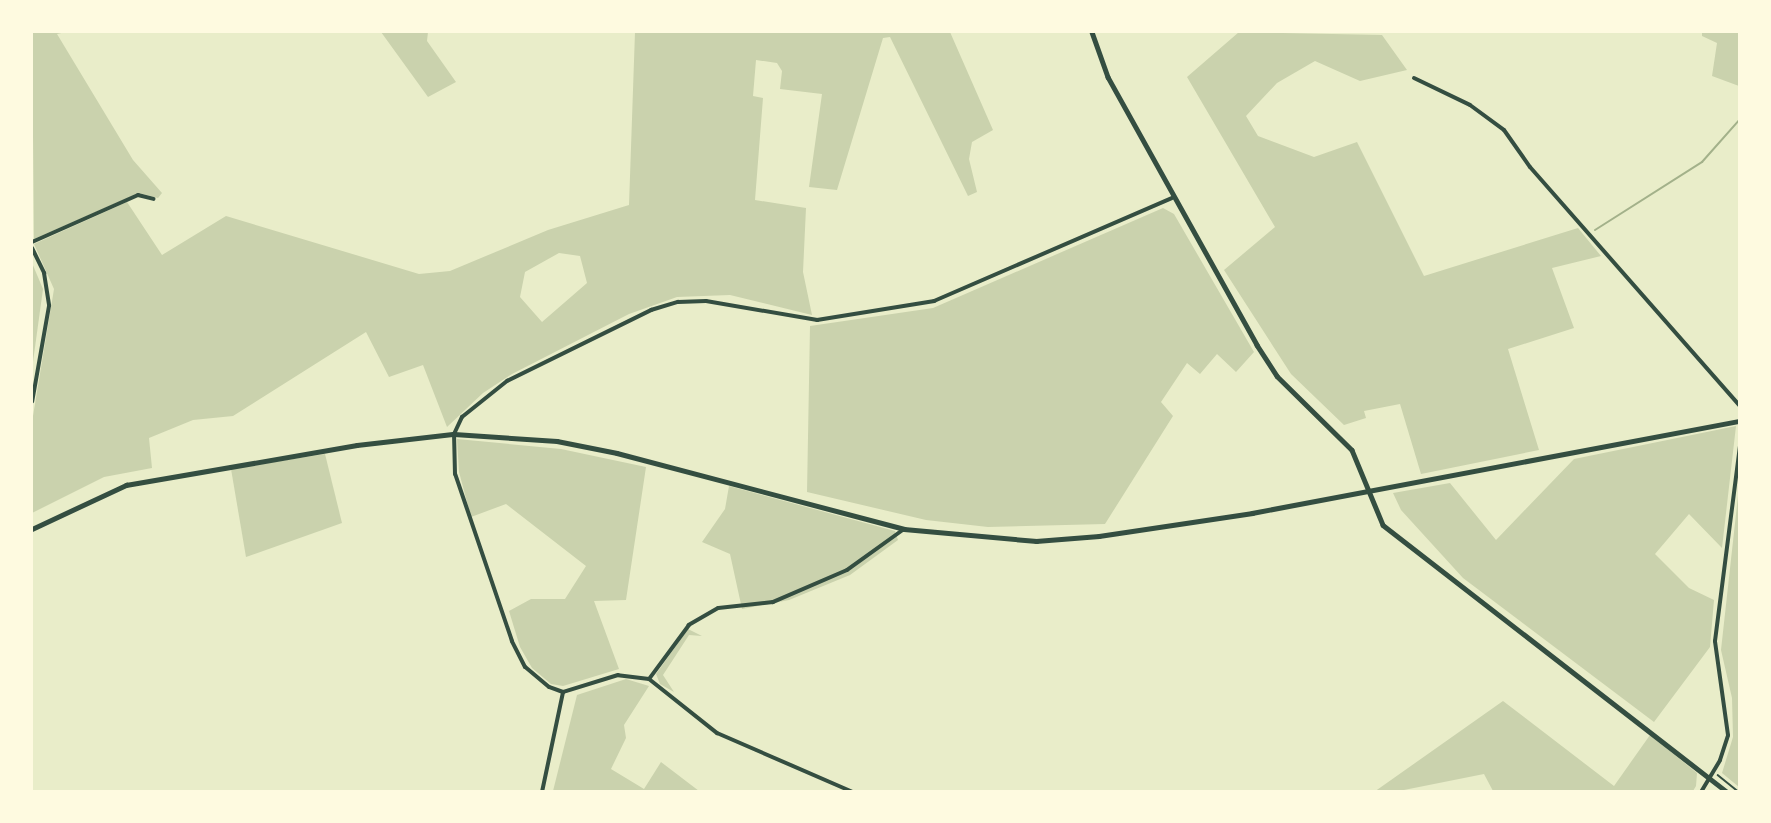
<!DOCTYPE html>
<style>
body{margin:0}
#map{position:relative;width:1771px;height:823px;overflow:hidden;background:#e9edc9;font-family:Jost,sans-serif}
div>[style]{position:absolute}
.green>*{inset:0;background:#cad2ad}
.stream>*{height:2px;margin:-1px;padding:0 1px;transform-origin:1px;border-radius:1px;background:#a3b18a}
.path>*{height:1.5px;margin:-0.75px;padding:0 0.75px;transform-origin:0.75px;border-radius:0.75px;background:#344e41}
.minor>*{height:4px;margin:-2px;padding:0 2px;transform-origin:2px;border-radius:2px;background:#344e41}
.tertiary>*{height:4.5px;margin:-2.25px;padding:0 2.25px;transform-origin:2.25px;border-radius:2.25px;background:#344e41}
span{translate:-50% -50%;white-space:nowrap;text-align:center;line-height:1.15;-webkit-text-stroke:5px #fefae0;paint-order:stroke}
.frame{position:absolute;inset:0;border:33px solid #fefae0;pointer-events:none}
</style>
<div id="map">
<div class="green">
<i style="clip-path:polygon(32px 32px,66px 32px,57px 34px,133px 160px,162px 193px,158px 198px,139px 193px,34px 239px)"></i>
<i style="clip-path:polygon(381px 32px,428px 32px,427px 41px,456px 82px,428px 97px)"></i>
<i style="clip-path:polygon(evenodd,635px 32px,950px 32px,993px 130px,972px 142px,969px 159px,977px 192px,968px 196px,890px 37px,883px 38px,837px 190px,809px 187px,822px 94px,780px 89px,782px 71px,777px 63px,756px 60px,753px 96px,763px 98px,755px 200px,806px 208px,803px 272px,812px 315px,730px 295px,677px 297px,629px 314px,512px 374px,483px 393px,447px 427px,423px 365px,389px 377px,366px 332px,233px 416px,193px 420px,149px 438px,152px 468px,104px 477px,32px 513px,32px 422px,54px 289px,34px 244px,127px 202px,162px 255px,226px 216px,419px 274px,450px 271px,548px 230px,629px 205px,635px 32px,559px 253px,580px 256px,587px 283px,542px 322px,520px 297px,525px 272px,559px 253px)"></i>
<i style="clip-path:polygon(1239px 32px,1382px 35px,1407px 70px,1360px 81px,1315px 61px,1277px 83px,1246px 116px,1258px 136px,1314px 157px,1357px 142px,1424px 276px,1578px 228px,1601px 256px,1552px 268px,1574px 328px,1508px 349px,1539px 450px,1421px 474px,1400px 404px,1364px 411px,1366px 418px,1344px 425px,1291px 374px,1224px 270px,1275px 227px,1187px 77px)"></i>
<i style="clip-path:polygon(1702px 32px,1739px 32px,1739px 86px,1712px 76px,1717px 43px,1702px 36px)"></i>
<i style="clip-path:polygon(1163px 208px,1174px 214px,1254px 352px,1236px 372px,1217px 354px,1200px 374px,1187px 363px,1161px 402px,1173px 416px,1105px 524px,988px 527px,926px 520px,807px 492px,810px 326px,933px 308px)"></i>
<i style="clip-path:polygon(32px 263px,43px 289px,32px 369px)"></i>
<i style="clip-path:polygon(1736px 426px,1722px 548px,1689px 514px,1655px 554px,1689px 588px,1714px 600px,1710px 647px,1654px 722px,1463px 578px,1401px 510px,1393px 493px,1450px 483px,1496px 540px,1574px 459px)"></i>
<i style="clip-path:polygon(457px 439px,561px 449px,646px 467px,626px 600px,594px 601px,619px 669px,563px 686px,551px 684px,532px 668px,520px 647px,509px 611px,531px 599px,565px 599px,586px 566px,506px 504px,471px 517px,459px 472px)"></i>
<i style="clip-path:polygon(325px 454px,342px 523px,246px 557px,231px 469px)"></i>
<i style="clip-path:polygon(729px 486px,895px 531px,898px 540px,850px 575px,789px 600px,742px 609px,730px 554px,702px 542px,725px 509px)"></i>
<i style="clip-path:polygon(1739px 487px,1740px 487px,1739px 787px,1722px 773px,1733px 737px,1732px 698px,1721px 650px)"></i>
<i style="clip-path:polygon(688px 629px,702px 636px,689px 635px,663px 675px,674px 692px,660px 684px,656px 674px)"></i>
<i style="clip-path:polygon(626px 679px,649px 686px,624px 725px,626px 738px,611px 769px,644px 789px,661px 762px,699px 791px,553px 791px,577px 695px)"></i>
<i style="clip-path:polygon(1503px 701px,1614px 786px,1650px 735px,1697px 773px,1696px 786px,1693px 791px,1493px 791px,1484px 774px,1399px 791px,1374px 792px)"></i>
</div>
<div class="stream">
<i style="left:1595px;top:230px;width:127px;rotate:-32.4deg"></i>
<i style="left:1702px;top:162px;width:57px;rotate:-48.5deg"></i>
</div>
<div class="path">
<i style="left:1718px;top:775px;width:27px;rotate:39deg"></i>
</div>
<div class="minor">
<i style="left:1414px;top:78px;width:62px;rotate:25.7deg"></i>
<i style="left:1470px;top:105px;width:42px;rotate:36.3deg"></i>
<i style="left:1504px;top:130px;width:45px;rotate:54.9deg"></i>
<i style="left:1530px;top:167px;width:318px;rotate:48.7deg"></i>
<i style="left:32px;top:242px;width:116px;rotate:-23.9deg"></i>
<i style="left:138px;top:195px;width:16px;rotate:14deg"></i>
<i style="left:32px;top:248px;width:28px;rotate:64deg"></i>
<i style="left:44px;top:273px;width:33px;rotate:81deg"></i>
<i style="left:49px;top:306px;width:97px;rotate:100deg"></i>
<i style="left:904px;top:529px;width:70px;rotate:144.3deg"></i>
<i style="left:847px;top:570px;width:81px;rotate:156.6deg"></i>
<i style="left:773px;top:602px;width:55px;rotate:173.8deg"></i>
<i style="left:718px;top:608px;width:34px;rotate:150deg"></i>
<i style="left:689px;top:625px;width:67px;rotate:126.5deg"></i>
<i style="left:649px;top:679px;width:31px;rotate:-173deg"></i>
<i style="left:618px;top:675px;width:58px;rotate:162.8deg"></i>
<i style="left:563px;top:692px;width:15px;rotate:-160deg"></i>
<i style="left:549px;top:687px;width:31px;rotate:-140deg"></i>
<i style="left:525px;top:667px;width:29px;rotate:-117deg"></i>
<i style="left:512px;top:641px;width:176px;rotate:-108.8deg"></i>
<i style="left:455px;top:474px;width:40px;rotate:-91.4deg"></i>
<i style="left:454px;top:434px;width:19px;rotate:-65deg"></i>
<i style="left:462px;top:417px;width:58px;rotate:-38.7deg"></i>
<i style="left:507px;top:381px;width:161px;rotate:-26.2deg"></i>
<i style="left:651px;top:310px;width:28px;rotate:-17deg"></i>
<i style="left:678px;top:302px;width:28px;rotate:-2deg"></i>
<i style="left:706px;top:301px;width:113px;rotate:9.7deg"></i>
<i style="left:817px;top:320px;width:119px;rotate:-9.2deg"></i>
<i style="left:934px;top:301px;width:259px;rotate:-23.4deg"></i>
<i style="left:649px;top:679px;width:87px;rotate:38.5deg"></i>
<i style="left:717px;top:733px;width:148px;rotate:23.5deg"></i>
<i style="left:542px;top:792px;width:102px;rotate:-78.1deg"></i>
<i style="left:1701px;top:792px;width:37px;rotate:-59deg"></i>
<i style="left:1720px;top:760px;width:26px;rotate:-72deg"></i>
<i style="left:1728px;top:735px;width:95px;rotate:-97.9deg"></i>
<i style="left:1715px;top:641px;width:196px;rotate:-82.7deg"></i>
</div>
<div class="tertiary">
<i style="left:1092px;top:32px;width:48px;rotate:70.4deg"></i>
<i style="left:1108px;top:77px;width:307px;rotate:60.9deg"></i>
<i style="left:1257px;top:345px;width:37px;rotate:57deg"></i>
<i style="left:1277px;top:376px;width:105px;rotate:44.6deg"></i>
<i style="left:1352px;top:450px;width:81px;rotate:67.5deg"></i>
<i style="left:1383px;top:525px;width:435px;rotate:37.8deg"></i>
<i style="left:32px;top:529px;width:104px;rotate:-25.1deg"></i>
<i style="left:126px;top:485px;width:234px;rotate:-9.8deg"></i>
<i style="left:357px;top:445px;width:98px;rotate:-6.5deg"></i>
<i style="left:454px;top:434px;width:103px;rotate:3.9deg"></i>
<i style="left:557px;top:441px;width:61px;rotate:11.3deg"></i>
<i style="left:617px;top:453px;width:297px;rotate:14.8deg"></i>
<i style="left:904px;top:529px;width:133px;rotate:5.2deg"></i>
<i style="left:1036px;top:541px;width:63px;rotate:-4.5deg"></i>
<i style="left:1099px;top:536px;width:155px;rotate:-8.5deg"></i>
<i style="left:1252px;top:513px;width:497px;rotate:-10.7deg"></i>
</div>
<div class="frame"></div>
</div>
